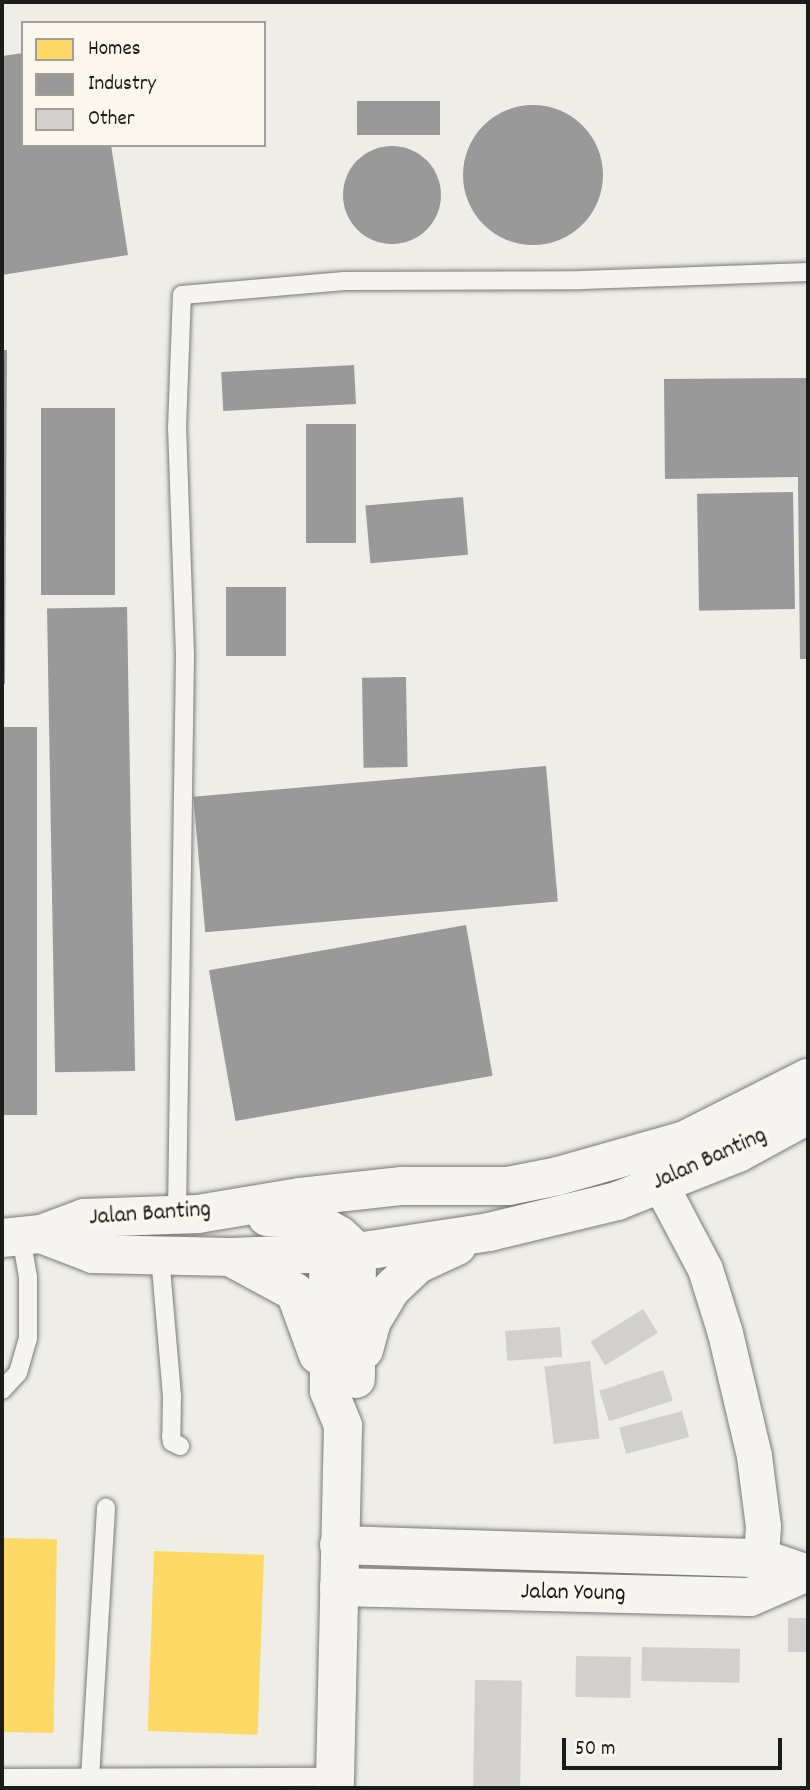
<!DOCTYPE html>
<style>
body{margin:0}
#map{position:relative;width:810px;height:1790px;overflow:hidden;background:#eeede8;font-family:Dekko,sans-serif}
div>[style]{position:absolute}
.homes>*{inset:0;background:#ffd966;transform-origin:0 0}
.industry>*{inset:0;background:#999;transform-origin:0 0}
.round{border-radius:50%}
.building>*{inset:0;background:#d1d0cc;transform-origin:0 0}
.roads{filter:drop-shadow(0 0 2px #7a7a78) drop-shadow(0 0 2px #7a7a78)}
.lane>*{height:18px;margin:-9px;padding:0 9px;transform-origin:9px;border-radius:9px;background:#f5f4f0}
.street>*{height:35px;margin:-17.5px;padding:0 17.5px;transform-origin:17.5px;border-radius:17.5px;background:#f5f4f0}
.secondary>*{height:38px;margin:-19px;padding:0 19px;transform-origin:19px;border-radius:19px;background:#f5f4f0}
span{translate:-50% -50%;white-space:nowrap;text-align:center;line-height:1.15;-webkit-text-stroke:7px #fbf7ec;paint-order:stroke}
.street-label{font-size:24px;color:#1c1c1c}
.frame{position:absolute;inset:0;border:4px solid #1c1c1c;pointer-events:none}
.legend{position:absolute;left:21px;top:21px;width:245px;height:126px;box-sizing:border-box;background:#fbf7ec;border:2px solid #a29f99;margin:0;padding:9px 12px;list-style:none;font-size:21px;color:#1c1c1c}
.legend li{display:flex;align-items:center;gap:14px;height:35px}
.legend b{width:35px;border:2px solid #a29f99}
.scale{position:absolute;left:562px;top:1738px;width:220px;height:32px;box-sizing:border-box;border:4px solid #1c1c1c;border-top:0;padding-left:9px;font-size:21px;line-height:24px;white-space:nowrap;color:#1c1c1c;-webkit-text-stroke:5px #fbf7ec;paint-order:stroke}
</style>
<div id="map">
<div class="homes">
<i style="left:2px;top:1538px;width:55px;height:194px;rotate:1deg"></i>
<i style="left:154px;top:1551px;width:110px;height:180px;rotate:2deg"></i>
</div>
<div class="industry">
<i style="clip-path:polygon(23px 53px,23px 145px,111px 145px,128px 255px,2px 275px,2px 56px)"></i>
<i style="left:357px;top:101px;width:83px;height:34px"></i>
<i class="round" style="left:463px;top:105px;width:140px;height:140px"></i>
<i class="round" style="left:343px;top:146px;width:98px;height:98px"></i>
<i style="clip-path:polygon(2px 350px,7px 350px,5px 684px,2px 684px)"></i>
<i style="left:354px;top:365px;width:39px;height:133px;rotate:87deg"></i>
<i style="clip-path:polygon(808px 378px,808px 659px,800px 659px,798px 477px,665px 479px,664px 379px)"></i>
<i style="left:41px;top:408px;width:74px;height:187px"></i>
<i style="left:306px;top:424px;width:50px;height:119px"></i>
<i style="left:793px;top:492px;width:117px;height:96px;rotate:89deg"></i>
<i style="left:463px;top:497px;width:58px;height:98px;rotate:85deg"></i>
<i style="left:286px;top:587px;width:69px;height:60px;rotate:90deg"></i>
<i style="left:127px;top:607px;width:464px;height:80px;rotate:89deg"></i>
<i style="left:406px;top:677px;width:90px;height:44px;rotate:89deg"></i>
<i style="left:2px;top:727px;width:35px;height:388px"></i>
<i style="left:546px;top:766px;width:136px;height:354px;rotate:85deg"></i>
<i style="left:466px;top:925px;width:153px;height:261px;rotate:80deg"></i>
</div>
<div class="building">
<i style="left:643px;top:1309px;width:28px;height:62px;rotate:58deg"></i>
<i style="left:560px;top:1327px;width:30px;height:55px;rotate:86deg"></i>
<i style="left:590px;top:1361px;width:78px;height:46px;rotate:83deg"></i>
<i style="left:663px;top:1370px;width:32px;height:67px;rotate:72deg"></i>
<i style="left:682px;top:1411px;width:27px;height:65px;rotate:75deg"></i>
<i style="left:788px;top:1618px;width:20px;height:34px"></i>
<i style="left:642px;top:1647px;width:98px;height:34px;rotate:1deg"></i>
<i style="left:576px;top:1656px;width:55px;height:41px;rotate:1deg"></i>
<i style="left:475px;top:1680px;width:47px;height:108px;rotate:1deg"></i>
</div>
<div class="roads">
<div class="lane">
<i style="left:177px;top:1213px;width:558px;rotate:-89.18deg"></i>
<i style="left:185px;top:655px;width:226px;rotate:-92deg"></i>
<i style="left:177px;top:429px;width:134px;rotate:-87.9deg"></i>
<i style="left:182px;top:295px;width:163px;rotate:-4.9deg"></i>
<i style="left:344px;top:281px;width:237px;rotate:-0.2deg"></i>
<i style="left:581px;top:280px;width:227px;rotate:-2deg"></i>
<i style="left:160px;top:1256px;width:142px;rotate:85.1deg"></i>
<i style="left:172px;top:1397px;width:39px;rotate:91deg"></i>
<i style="left:171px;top:1436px;width:6px;rotate:81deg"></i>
<i style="left:172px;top:1442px;width:9px;rotate:27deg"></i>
<i style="left:2px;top:1390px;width:23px;rotate:-47deg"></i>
<i style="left:18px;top:1373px;width:35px;rotate:-74deg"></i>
<i style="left:28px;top:1339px;width:62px;rotate:-90deg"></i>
<i style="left:28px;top:1277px;width:41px;rotate:-99.9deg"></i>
<i style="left:2px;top:1778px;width:333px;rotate:-0.2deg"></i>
<i style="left:90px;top:1778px;width:271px;rotate:-86.6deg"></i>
</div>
<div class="street">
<i style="left:659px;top:1182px;width:98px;rotate:62.1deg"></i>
<i style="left:705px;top:1269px;width:67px;rotate:72.6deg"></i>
<i style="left:725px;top:1333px;width:126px;rotate:76.7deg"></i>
<i style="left:754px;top:1456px;width:71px;rotate:82.7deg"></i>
<i style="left:763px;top:1526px;width:32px;rotate:94deg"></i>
</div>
<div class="secondary">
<i style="left:267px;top:1217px;width:44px;rotate:2.6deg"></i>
<i style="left:311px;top:1219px;width:32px;rotate:30deg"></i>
<i style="left:339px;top:1235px;width:25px;rotate:43deg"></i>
<i style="left:357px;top:1252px;width:127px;rotate:90.5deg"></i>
<i style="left:41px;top:1234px;width:56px;rotate:21deg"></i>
<i style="left:93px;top:1254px;width:139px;rotate:1.2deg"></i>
<i style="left:232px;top:1257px;width:125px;rotate:-2.3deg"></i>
<i style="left:357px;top:1252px;width:134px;rotate:-8.6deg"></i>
<i style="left:489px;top:1232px;width:132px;rotate:-13.6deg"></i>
<i style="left:617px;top:1201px;width:130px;rotate:-21.6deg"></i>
<i style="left:738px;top:1153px;width:80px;rotate:-28.5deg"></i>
<i style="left:2px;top:1238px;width:39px;rotate:-6deg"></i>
<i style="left:41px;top:1234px;width:46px;rotate:-20.4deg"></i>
<i style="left:84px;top:1218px;width:114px;rotate:-2deg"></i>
<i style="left:198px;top:1214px;width:103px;rotate:-9.5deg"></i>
<i style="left:300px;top:1197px;width:103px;rotate:-6.2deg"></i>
<i style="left:402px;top:1186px;width:106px"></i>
<i style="left:508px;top:1186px;width:51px;rotate:-11.3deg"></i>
<i style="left:558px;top:1176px;width:132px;rotate:-15.8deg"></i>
<i style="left:685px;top:1140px;width:138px;rotate:-26.8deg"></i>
<i style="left:328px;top:1252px;width:139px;rotate:89.6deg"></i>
<i style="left:329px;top:1391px;width:38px;rotate:68deg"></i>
<i style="left:343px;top:1426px;width:362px;rotate:91.3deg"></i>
<i style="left:232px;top:1258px;width:72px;rotate:28.4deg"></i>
<i style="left:295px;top:1292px;width:67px;rotate:69.9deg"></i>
<i style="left:364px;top:1350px;width:30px;rotate:-75deg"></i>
<i style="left:372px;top:1321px;width:37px;rotate:-59deg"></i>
<i style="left:391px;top:1289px;width:37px;rotate:-43deg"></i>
<i style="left:418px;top:1264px;width:43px;rotate:-24.8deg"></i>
<i style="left:339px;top:1545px;width:422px;rotate:1.8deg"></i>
<i style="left:761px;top:1558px;width:50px;rotate:18.8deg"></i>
<i style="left:339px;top:1587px;width:411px;rotate:1.4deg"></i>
<i style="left:750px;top:1597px;width:58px;rotate:-23.5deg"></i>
</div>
</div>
<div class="street-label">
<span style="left:710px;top:1160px;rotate:-24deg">Jalan Banting</span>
<span style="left:150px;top:1215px;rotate:-4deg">Jalan Banting</span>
<span style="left:573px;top:1594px;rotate:1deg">Jalan Young</span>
</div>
<div class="frame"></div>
<ul class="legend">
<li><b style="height:19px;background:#ffd966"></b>Homes</li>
<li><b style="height:19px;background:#999"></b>Industry</li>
<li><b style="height:19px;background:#d1d0cc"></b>Other</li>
</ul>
<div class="scale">50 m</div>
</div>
